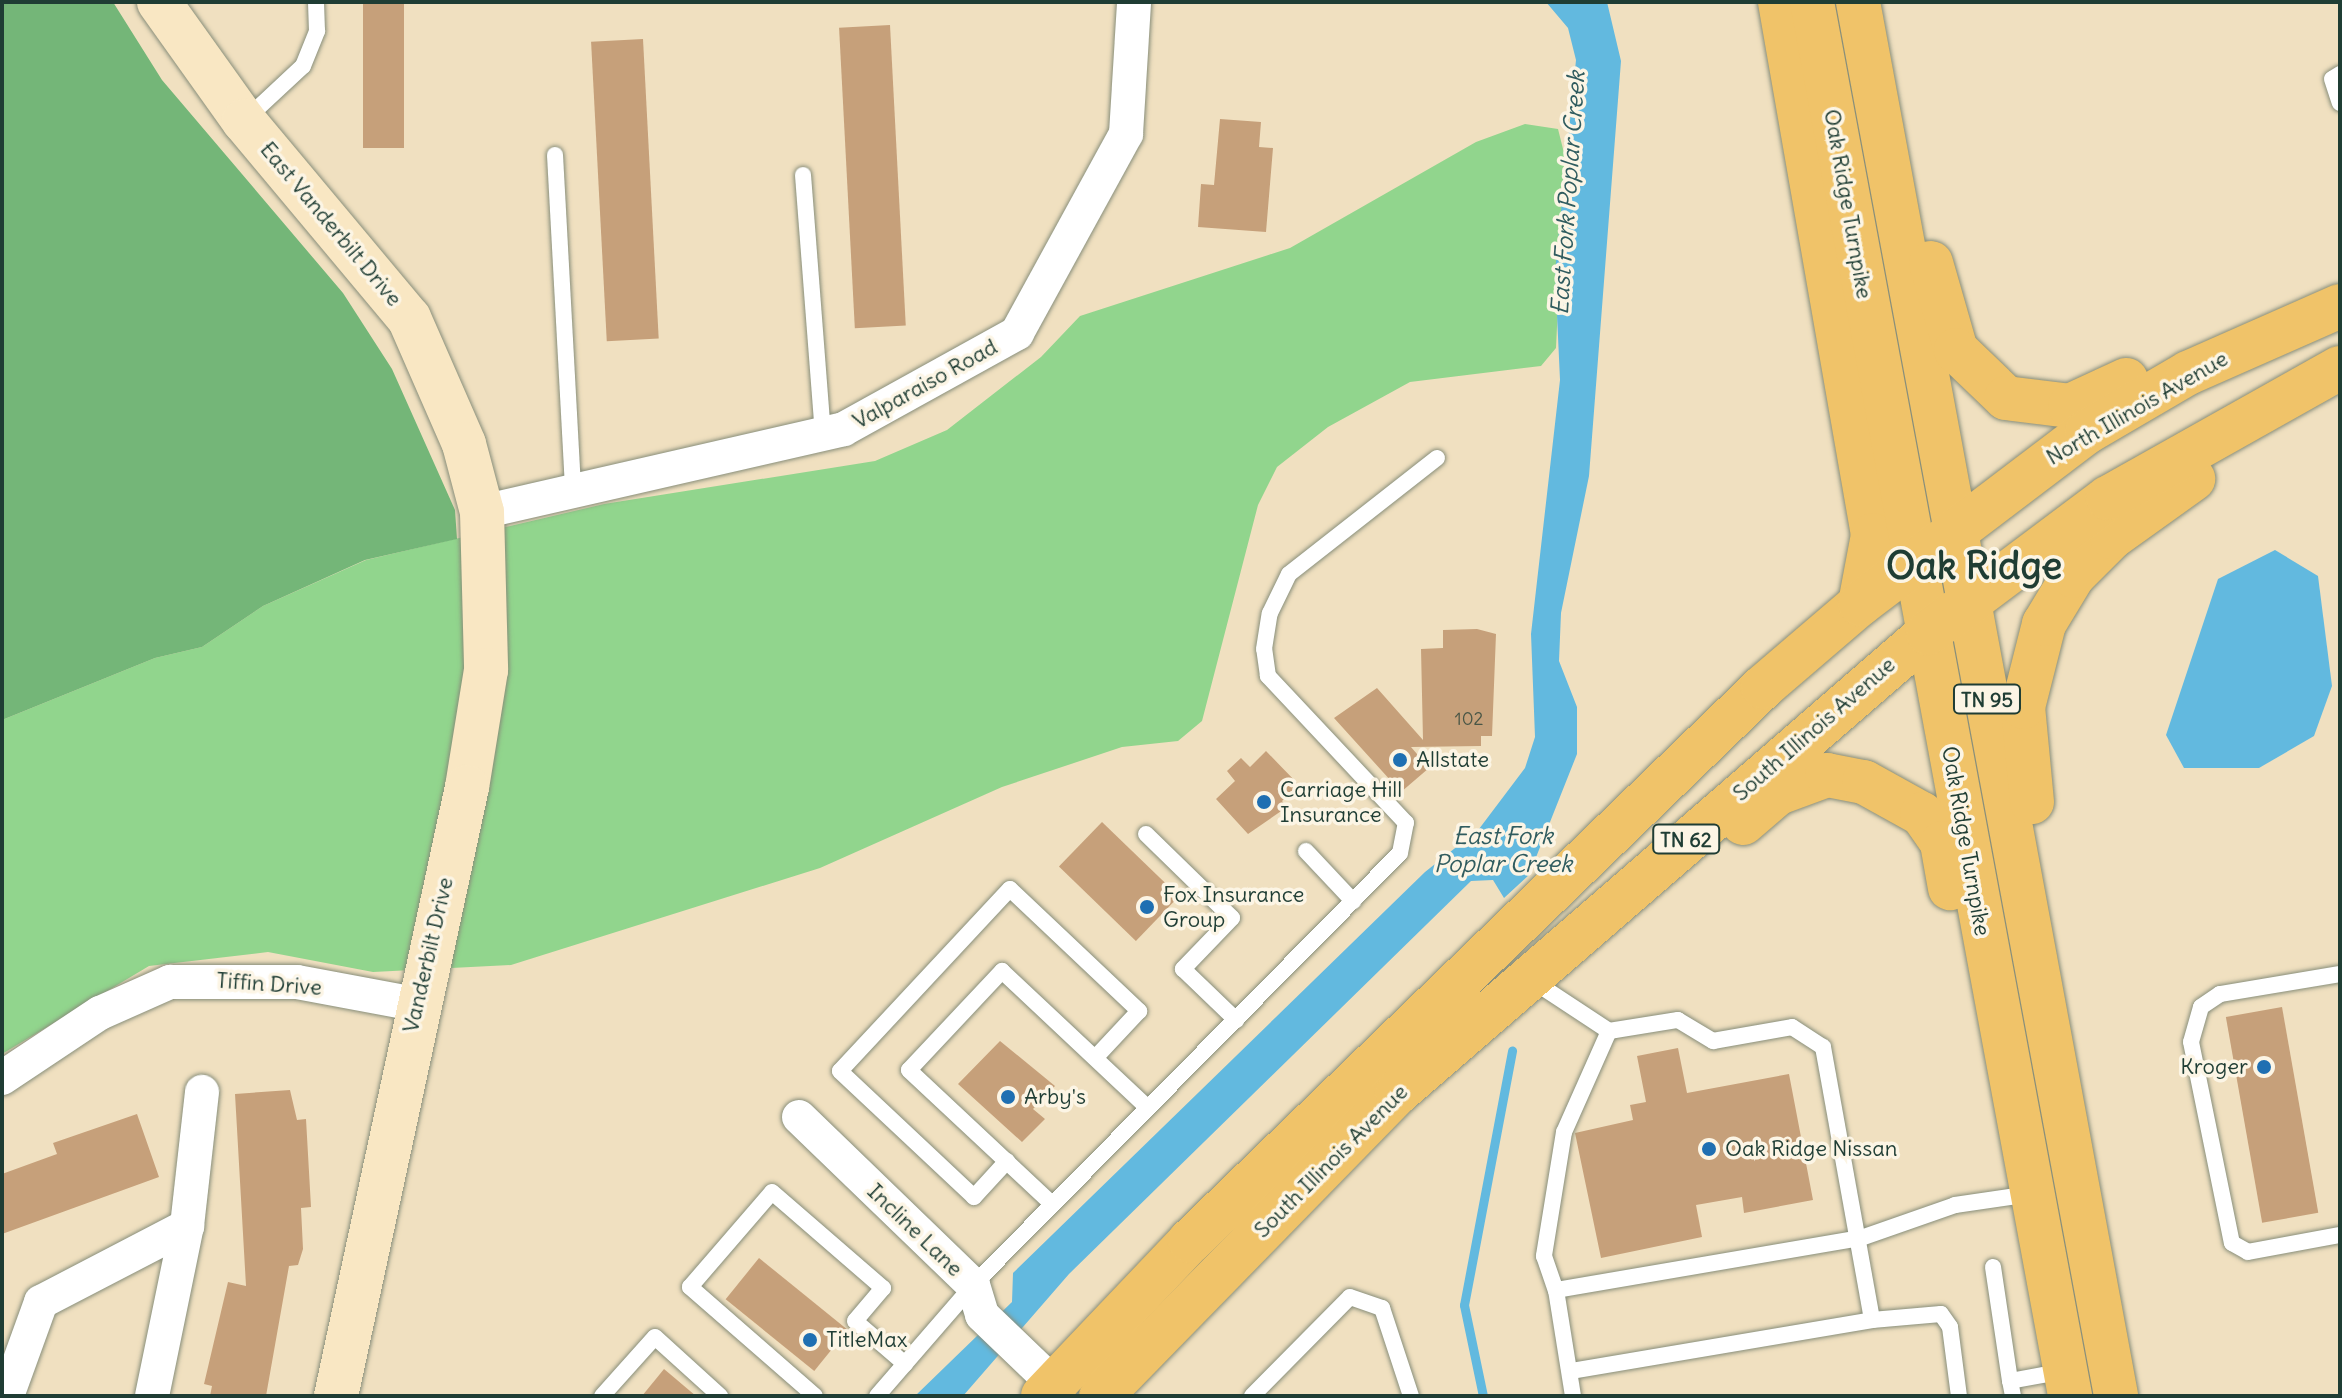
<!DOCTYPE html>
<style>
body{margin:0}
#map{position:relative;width:2342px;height:1398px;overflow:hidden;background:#f0e0c0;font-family:Delius,sans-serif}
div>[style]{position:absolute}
.green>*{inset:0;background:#91d58d}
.forest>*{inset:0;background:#74b678}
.water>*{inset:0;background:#62b9df}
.stream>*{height:9px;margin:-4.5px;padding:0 4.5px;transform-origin:4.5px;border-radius:4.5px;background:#62b9df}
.building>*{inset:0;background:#c6a07a;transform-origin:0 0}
.roads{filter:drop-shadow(0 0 2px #888e7a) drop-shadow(0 0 2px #888e7a)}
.lane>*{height:16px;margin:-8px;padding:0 8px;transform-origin:8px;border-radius:8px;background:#fff}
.street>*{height:34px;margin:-17px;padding:0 17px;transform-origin:17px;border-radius:17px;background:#fff}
.secondary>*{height:44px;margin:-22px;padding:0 22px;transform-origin:22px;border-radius:22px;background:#f9e7c3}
.highway>*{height:44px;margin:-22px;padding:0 22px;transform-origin:22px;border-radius:22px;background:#f0c369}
.dots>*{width:22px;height:22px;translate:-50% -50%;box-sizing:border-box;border:4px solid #fcf5e5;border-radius:50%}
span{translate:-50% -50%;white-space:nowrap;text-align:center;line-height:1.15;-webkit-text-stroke:7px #fcf5e5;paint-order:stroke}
.number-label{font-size:18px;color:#495646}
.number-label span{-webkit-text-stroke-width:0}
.shield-label span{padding:2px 6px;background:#fcf5e5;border:2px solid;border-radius:6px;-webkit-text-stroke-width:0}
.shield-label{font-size:20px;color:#1f3d34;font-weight:700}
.street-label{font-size:22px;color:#1f3d34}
.poi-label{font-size:22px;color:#1f3d34}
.left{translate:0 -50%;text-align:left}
.right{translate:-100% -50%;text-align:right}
.water-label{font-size:24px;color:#305c5f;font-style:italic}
.town-label{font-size:38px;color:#1f3d34;font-weight:700}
.frame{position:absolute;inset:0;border:4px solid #1f3d34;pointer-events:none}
</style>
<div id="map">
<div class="green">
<i style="clip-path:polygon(1525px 124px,1558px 129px,1565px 157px,1556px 348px,1541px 366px,1410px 382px,1328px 427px,1277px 467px,1258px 505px,1202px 721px,1178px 741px,1122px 747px,1002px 787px,820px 868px,511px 965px,373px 972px,268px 952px,149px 966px,2px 1054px,2px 720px,155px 658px,202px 647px,263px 606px,366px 560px,604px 504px,875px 461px,947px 430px,1041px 357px,1080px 316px,1290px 248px,1476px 142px)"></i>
</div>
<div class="forest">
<i style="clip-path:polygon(2px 2px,113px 2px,162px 80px,343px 293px,392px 369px,455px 510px,457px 539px,365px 560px,263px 606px,202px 647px,155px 658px,2px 720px)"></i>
</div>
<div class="water">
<i style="clip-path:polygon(1546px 2px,1607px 2px,1621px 61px,1589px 476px,1561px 613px,1559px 661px,1577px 707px,1577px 754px,1529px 875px,1504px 898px,1493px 880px,1471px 881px,1069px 1274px,963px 1396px,915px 1396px,1012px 1302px,1013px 1273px,1425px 872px,1479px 829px,1525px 768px,1535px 737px,1531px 634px,1560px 380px,1555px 272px,1576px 60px,1568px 28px)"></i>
<i style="clip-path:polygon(2275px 550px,2318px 576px,2332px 686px,2314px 736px,2259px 768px,2184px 768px,2166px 735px,2218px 579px)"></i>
</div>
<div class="stream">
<i style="left:1483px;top:1396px;width:93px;rotate:-101.8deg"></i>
<i style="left:1464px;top:1305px;width:259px;rotate:-79.3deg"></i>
</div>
<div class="building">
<i style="left:363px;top:2px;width:41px;height:146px"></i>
<i style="left:890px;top:25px;width:301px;height:51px;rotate:87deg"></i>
<i style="left:643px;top:39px;width:300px;height:52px;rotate:87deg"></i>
<i style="clip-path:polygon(1220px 119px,1261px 122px,1259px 147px,1273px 148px,1266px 232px,1198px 227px,1201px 184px,1214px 185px)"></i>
<i style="clip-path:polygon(1477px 629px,1496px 634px,1492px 736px,1481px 736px,1481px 746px,1411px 747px,1429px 768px,1401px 792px,1334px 718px,1377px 688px,1423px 740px,1421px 649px,1443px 648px,1443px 630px)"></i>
<i style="clip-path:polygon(1266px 751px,1299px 785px,1282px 801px,1287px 807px,1248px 834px,1216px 799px,1235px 781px,1227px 771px,1241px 758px,1250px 767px)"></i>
<i style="left:1102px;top:822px;width:107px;height:62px;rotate:44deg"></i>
<i style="left:2282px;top:1007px;width:209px;height:57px;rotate:80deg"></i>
<i style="clip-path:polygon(1000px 1041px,1055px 1086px,1033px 1109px,1045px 1119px,1022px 1142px,958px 1084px)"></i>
<i style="clip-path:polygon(1678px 1048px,1687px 1093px,1789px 1074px,1813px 1200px,1744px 1213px,1742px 1197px,1696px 1205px,1702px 1237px,1601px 1258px,1575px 1133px,1633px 1120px,1630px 1105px,1646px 1102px,1637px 1056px)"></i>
<i style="clip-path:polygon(290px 1090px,297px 1120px,306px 1119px,311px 1207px,301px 1208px,303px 1249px,298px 1265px,289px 1266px,266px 1396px,210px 1396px,212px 1386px,204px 1384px,228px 1282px,246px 1286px,235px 1094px)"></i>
<i style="clip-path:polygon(137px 1114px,159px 1177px,2px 1234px,2px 1174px,57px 1154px,53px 1143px)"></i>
<i style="left:759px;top:1258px;width:114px;height:53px;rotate:39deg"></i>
<i style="clip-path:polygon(664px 1369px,696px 1396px,642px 1396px)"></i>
</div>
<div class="roads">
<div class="lane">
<i style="left:2340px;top:74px;width:9px;rotate:148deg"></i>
<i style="left:2332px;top:79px;width:25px;rotate:72deg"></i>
<i style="left:245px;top:120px;width:79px;rotate:-43deg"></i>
<i style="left:303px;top:66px;width:38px;rotate:-68deg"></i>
<i style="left:317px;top:31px;width:29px;rotate:-92deg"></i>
<i style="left:555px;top:155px;width:335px;rotate:86.9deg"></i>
<i style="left:803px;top:175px;width:260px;rotate:85.6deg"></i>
<i style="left:1146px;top:834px;width:120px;rotate:44.3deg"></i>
<i style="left:1232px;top:918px;width:71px;rotate:133.9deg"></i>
<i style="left:1183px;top:969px;width:74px;rotate:43.9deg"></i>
<i style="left:1306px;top:851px;width:69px;rotate:46.8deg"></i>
<i style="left:2340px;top:974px;width:122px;rotate:170.5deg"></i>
<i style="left:2220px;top:994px;width:23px;rotate:146deg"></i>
<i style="left:2201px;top:1007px;width:36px;rotate:106deg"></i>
<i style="left:2191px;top:1042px;width:205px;rotate:78.5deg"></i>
<i style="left:2232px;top:1243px;width:18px;rotate:29deg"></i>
<i style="left:2248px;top:1252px;width:94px;rotate:-10.5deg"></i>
<i style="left:1530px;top:979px;width:95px;rotate:33.4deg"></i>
<i style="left:1609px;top:1031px;width:70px;rotate:-9.1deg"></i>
<i style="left:1678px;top:1020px;width:41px;rotate:31deg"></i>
<i style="left:1713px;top:1041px;width:80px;rotate:-10deg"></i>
<i style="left:1792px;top:1027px;width:37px;rotate:33deg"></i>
<i style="left:1823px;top:1047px;width:277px;rotate:79.8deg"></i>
<i style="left:1872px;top:1320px;width:69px;rotate:-5deg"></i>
<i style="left:1941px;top:1314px;width:16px;rotate:55deg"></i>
<i style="left:1950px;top:1327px;width:70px;rotate:82.6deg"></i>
<i style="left:1609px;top:1031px;width:111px;rotate:114deg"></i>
<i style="left:1564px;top:1132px;width:126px;rotate:99.2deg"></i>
<i style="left:1544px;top:1256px;width:36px;rotate:71deg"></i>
<i style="left:1556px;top:1290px;width:309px;rotate:-9.7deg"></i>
<i style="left:1861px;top:1238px;width:100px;rotate:-19.3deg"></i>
<i style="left:1955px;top:1205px;width:76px;rotate:-8.3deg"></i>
<i style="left:1007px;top:1161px;width:49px;rotate:132.5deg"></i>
<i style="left:974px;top:1197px;width:184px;rotate:-136.8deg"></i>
<i style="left:840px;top:1071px;width:249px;rotate:-47deg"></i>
<i style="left:1010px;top:889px;width:178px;rotate:43.4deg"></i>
<i style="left:1139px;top:1011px;width:64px;rotate:133.1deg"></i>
<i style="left:1052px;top:1204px;width:196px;rotate:-136.9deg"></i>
<i style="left:909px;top:1070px;width:136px;rotate:-46.8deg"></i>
<i style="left:1002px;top:971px;width:200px;rotate:43.2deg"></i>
<i style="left:1993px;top:1267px;width:115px;rotate:81.5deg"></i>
<i style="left:1556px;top:1290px;width:107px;rotate:80.9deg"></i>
<i style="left:1571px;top:1371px;width:305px;rotate:-9.6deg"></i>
<i style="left:602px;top:1396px;width:79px;rotate:-48.1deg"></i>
<i style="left:655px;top:1337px;width:88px;rotate:42.2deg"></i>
<i style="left:815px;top:1396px;width:166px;rotate:-138.9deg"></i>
<i style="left:690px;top:1287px;width:125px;rotate:-49.2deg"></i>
<i style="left:772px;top:1192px;width:147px;rotate:40.9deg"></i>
<i style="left:883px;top:1288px;width:43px;rotate:130.3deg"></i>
<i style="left:855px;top:1321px;width:66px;rotate:40.7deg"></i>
<i style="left:877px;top:1396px;width:147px;rotate:-49.1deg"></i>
<i style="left:973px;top:1285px;width:607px;rotate:-45.33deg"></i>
<i style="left:1400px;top:853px;width:31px;rotate:-79deg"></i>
<i style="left:1406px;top:823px;width:202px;rotate:-133.2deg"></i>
<i style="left:1268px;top:676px;width:27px;rotate:-98deg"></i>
<i style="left:1264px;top:649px;width:36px;rotate:-81deg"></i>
<i style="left:1270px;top:613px;width:43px;rotate:-64deg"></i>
<i style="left:1289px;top:574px;width:188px;rotate:-38.1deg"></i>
<i style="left:1252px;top:1396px;width:139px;rotate:-45.3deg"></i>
<i style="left:1350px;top:1297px;width:34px;rotate:19deg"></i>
<i style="left:1382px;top:1308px;width:93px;rotate:71.8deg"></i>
<i style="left:2013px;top:1396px;width:15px;rotate:-101deg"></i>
<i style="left:2010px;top:1381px;width:56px;rotate:-10.3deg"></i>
</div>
<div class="street">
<i style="left:482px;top:512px;width:371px;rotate:-12.9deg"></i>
<i style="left:844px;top:429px;width:198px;rotate:-29deg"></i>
<i style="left:1017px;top:333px;width:227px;rotate:-61.3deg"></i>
<i style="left:1126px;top:134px;width:132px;rotate:-86.5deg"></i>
<i style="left:2px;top:1078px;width:118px;rotate:-33.6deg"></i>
<i style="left:100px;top:1013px;width:77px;rotate:-23.9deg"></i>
<i style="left:170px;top:982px;width:127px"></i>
<i style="left:297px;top:982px;width:120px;rotate:10.6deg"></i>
<i style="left:799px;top:1117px;width:242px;rotate:44deg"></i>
<i style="left:973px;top:1285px;width:31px;rotate:73deg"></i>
<i style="left:982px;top:1315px;width:100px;rotate:43.8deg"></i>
<i style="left:7px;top:1396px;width:100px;rotate:-70.1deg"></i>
<i style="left:41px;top:1302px;width:165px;rotate:-27.5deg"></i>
<i style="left:152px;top:1396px;width:174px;rotate:-78.4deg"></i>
<i style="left:187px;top:1226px;width:135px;rotate:-83.6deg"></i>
</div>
<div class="secondary">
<i style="left:159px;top:2px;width:146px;rotate:54.5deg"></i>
<i style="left:244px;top:121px;width:257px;rotate:50.1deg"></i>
<i style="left:409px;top:318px;width:137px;rotate:66.4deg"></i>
<i style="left:464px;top:444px;width:70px;rotate:75.2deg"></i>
<i style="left:482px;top:512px;width:158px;rotate:88.5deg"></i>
<i style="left:486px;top:670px;width:119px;rotate:99.2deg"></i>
<i style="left:467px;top:787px;width:623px;rotate:102.14deg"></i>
</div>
<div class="highway">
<i style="left:1780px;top:2px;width:541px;rotate:80.1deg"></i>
<i style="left:1873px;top:535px;width:70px;rotate:100.7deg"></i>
<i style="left:1812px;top:2px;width:1418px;rotate:79.51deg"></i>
<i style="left:1858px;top:2px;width:1418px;rotate:79.51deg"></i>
<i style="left:1931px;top:263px;width:91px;rotate:74deg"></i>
<i style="left:1956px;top:350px;width:69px;rotate:43.8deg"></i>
<i style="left:2006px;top:398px;width:64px;rotate:7.1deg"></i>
<i style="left:2070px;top:406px;width:62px;rotate:-24.9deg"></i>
<i style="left:2032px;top:802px;width:95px;rotate:-95.4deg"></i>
<i style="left:2023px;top:707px;width:86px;rotate:-75.8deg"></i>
<i style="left:2044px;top:624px;width:56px;rotate:-58.9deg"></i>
<i style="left:2073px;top:576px;width:55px;rotate:-45deg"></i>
<i style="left:2112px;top:537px;width:100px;rotate:-35.6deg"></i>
<i style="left:1743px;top:823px;width:46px;rotate:-40.6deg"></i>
<i style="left:1778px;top:793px;width:52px;rotate:-20.2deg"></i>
<i style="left:1827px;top:775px;width:38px;rotate:11deg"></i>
<i style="left:1864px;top:782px;width:66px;rotate:28.9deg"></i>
<i style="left:1922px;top:814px;width:35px;rotate:55deg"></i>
<i style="left:1942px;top:843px;width:46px;rotate:79.9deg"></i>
<i style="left:1043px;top:1396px;width:214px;rotate:-46.5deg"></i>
<i style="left:1190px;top:1241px;width:797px;rotate:-44.03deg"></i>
<i style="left:1763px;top:687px;width:128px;rotate:-40.6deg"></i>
<i style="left:1860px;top:604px;width:285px;rotate:-37.2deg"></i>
<i style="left:2087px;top:432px;width:117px;rotate:-30.3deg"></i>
<i style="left:2188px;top:373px;width:166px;rotate:-23.8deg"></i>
<i style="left:1101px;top:1396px;width:424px;rotate:-45.7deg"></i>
<i style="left:1397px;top:1093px;width:703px;rotate:-40.9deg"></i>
<i style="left:1928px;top:633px;width:225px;rotate:-36.9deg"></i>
<i style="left:2108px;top:498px;width:266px;rotate:-29.3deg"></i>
</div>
</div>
<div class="dots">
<i style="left:1400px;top:760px;background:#1f6fb2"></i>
<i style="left:1264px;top:802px;background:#1f6fb2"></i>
<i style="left:1147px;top:907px;background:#1f6fb2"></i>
<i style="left:2264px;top:1067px;background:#1f6fb2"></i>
<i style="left:1008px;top:1097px;background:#1f6fb2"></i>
<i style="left:1709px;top:1149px;background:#1f6fb2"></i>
<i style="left:810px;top:1340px;background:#1f6fb2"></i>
</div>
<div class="number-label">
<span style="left:1469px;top:719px">102</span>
</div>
<div class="shield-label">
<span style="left:1987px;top:699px">TN 95</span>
<span style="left:1686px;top:839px">TN 62</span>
</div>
<div class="street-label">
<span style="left:1848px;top:204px;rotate:80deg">Oak Ridge Turnpike</span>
<span style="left:331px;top:224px;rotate:50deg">East Vanderbilt Drive</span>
<span style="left:925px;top:384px;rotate:-29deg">Valparaiso Road</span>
<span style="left:2137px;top:408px;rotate:-30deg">North Illinois Avenue</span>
<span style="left:1814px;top:729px;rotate:-41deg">South Illinois Avenue</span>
<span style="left:1966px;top:841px;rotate:80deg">Oak Ridge Turnpike</span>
<span style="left:428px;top:955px;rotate:-77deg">Vanderbilt Drive</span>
<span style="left:269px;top:984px;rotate:4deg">Tiffin Drive</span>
<span style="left:1331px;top:1161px;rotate:-45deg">South Illinois Avenue</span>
<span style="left:915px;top:1230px;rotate:44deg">Incline Lane</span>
</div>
<div class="poi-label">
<span class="left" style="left:1416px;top:760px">Allstate</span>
<span class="left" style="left:1280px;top:802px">Carriage Hill<br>Insurance</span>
<span class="left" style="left:1163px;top:907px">Fox Insurance<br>Group</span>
<span class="right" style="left:2248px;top:1067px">Kroger</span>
<span class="left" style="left:1024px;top:1097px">Arby's</span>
<span class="left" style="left:1725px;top:1149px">Oak Ridge Nissan</span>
<span class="left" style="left:826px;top:1340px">TitleMax</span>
</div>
<div class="water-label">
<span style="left:1568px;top:193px;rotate:-86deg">East Fork Poplar Creek</span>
<span style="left:1503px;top:850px">East Fork<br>Poplar Creek</span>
</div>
<div class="town-label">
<span style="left:1974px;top:566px">Oak Ridge</span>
</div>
<div class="frame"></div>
</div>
